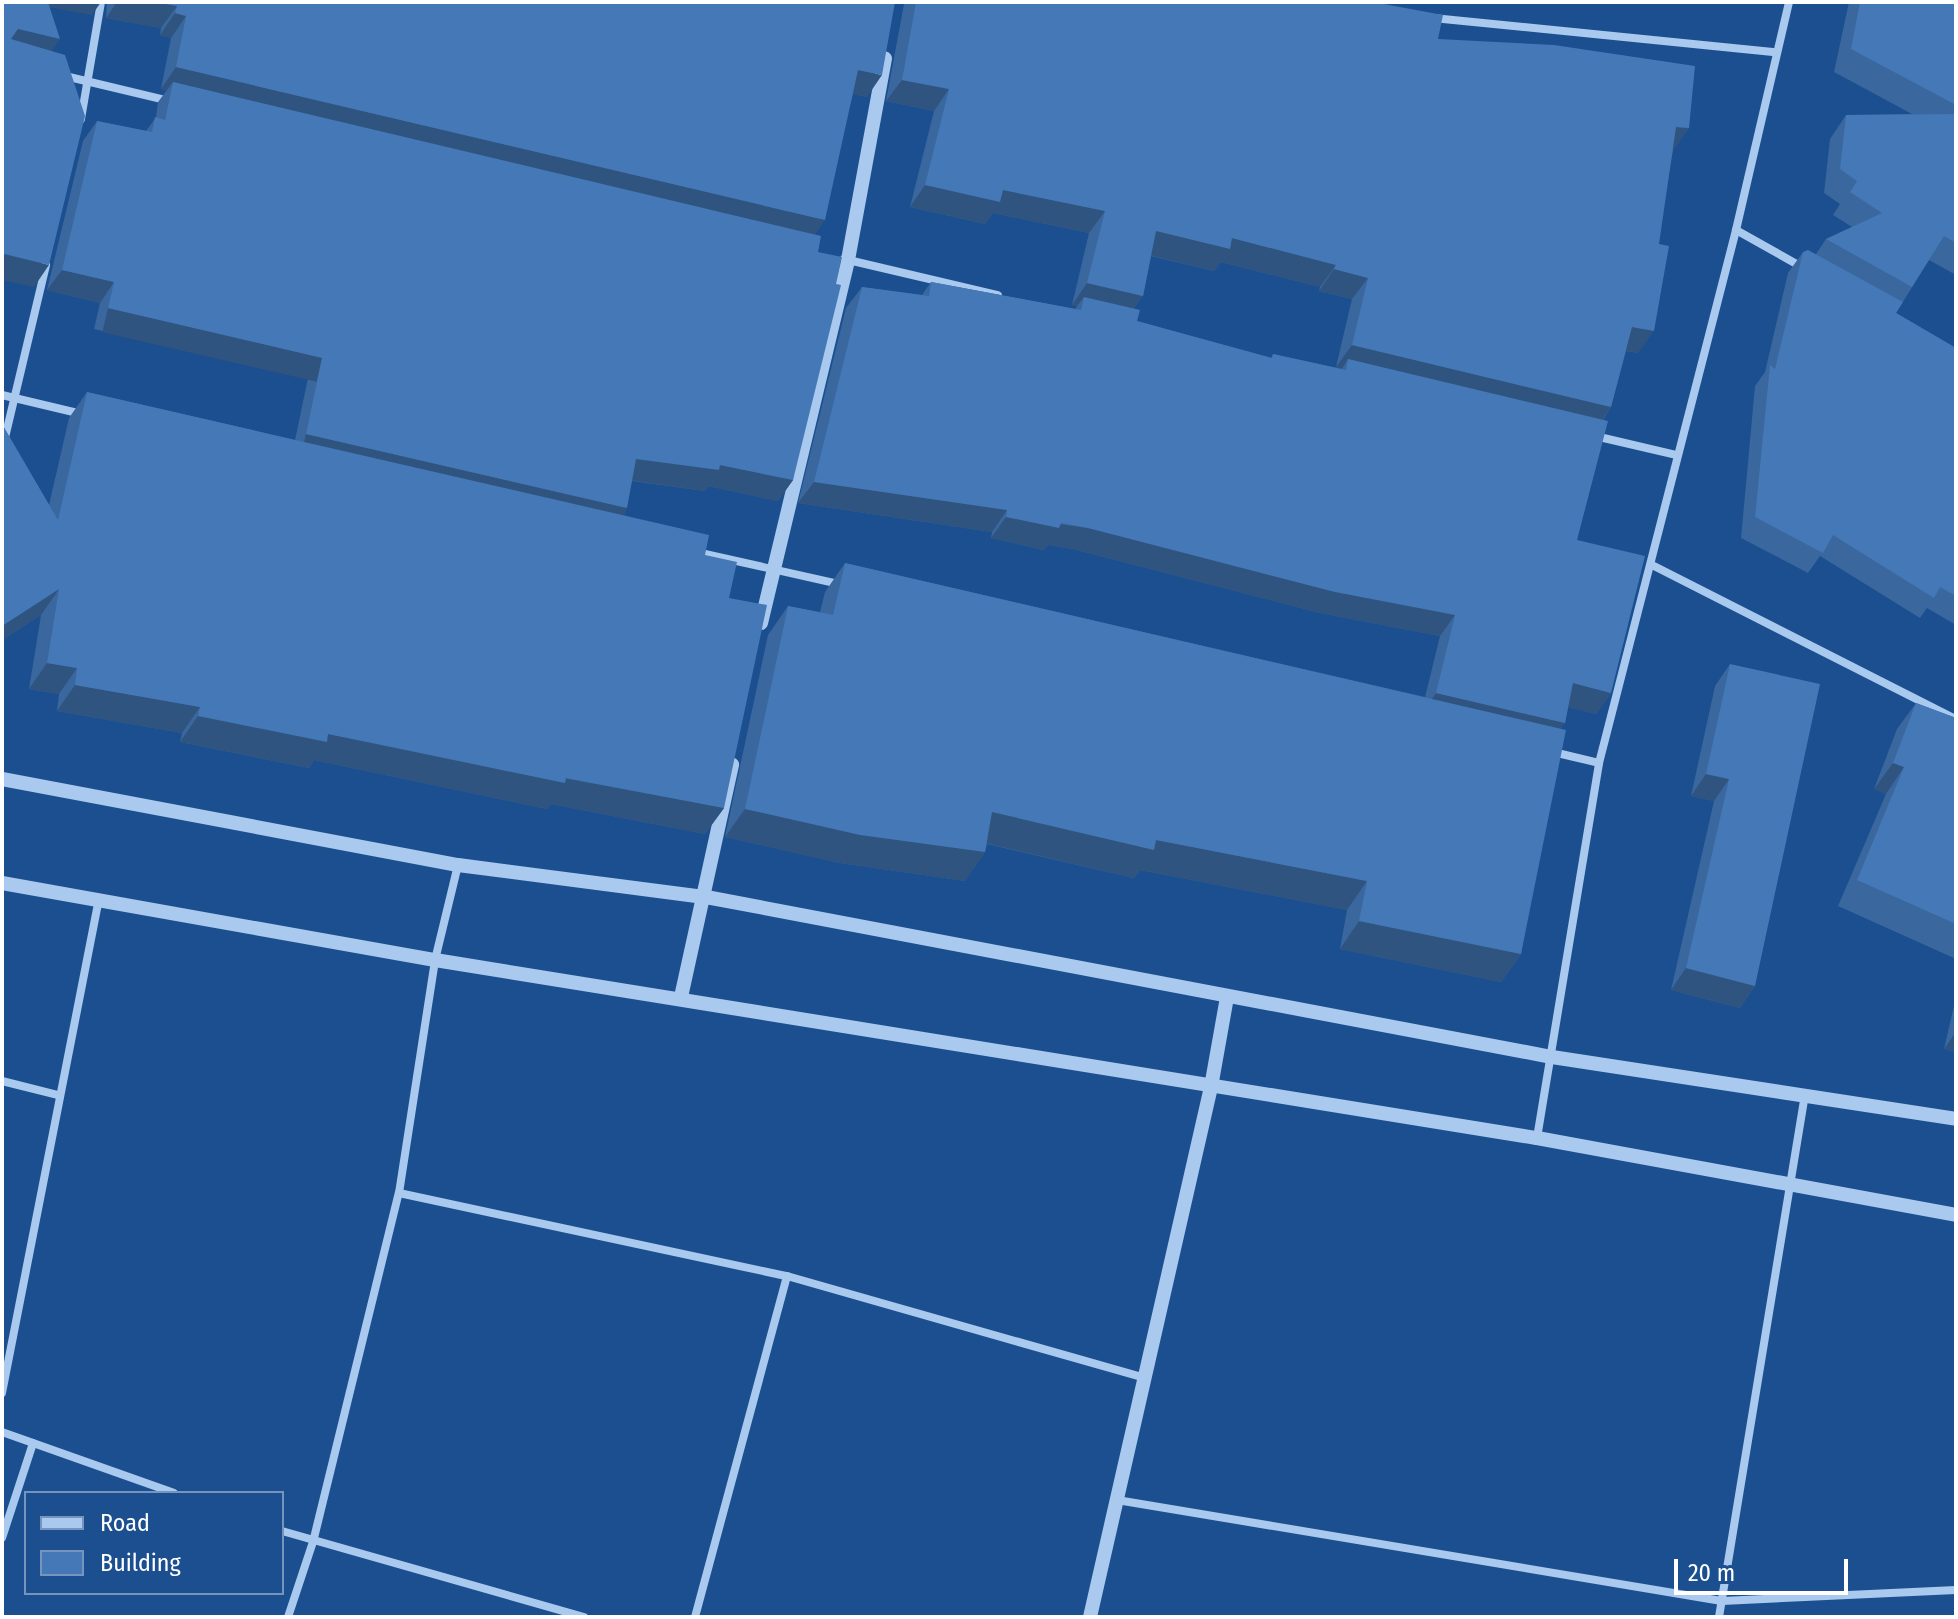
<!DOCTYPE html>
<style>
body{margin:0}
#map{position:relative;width:1958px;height:1619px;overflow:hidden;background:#1b4f8f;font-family:"Fira Sans Condensed",sans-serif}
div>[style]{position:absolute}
.minor>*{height:8px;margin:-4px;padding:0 4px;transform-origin:4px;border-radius:4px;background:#a9c9ee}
.tertiary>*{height:14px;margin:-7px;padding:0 7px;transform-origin:7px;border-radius:7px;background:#a9c9ee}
.wall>*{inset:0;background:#3a679d}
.shaded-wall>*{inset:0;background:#305480;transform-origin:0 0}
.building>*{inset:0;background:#4478b7}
span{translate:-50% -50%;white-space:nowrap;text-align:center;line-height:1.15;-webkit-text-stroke:7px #1b4f8f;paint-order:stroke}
.frame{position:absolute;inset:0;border:4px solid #fff;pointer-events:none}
.legend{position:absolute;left:24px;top:1491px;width:260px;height:104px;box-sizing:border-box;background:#1b4f8f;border:2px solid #7695bc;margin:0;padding:10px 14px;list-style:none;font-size:24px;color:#fff}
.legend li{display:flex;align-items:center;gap:16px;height:40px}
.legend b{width:40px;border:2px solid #7695bc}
.scale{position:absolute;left:1674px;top:1559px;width:174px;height:36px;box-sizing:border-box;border:4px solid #fff;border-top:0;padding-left:10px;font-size:24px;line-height:28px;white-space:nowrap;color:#fff;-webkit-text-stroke:6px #1b4f8f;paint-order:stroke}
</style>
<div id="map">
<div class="minor">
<i style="left:1433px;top:18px;width:344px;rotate:5.7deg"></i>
<i style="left:65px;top:76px;width:107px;rotate:13.5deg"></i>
<i style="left:81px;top:119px;width:119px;rotate:-80.3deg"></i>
<i style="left:1736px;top:230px;width:76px;rotate:29.3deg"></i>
<i style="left:844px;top:259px;width:158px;rotate:13.2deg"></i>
<i style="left:2px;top:395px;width:82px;rotate:13.4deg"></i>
<i style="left:1595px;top:436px;width:83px;rotate:13.2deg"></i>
<i style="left:2px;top:450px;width:190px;rotate:-76.6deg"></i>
<i style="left:696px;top:552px;width:147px;rotate:12.6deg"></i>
<i style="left:1652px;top:565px;width:341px;rotate:26.9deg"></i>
<i style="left:1553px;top:752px;width:47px;rotate:13.4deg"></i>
<i style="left:2px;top:1081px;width:58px;rotate:14deg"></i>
<i style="left:1537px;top:1138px;width:380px;rotate:-80.6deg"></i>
<i style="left:1599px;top:763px;width:550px;rotate:-75.58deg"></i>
<i style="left:1736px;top:230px;width:234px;rotate:-76.9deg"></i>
<i style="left:399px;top:1193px;width:397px;rotate:12.1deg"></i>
<i style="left:787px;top:1276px;width:373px;rotate:15.9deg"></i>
<i style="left:2px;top:1393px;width:498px;rotate:-78.9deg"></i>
<i style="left:2px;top:1432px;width:182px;rotate:19.5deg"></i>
<i style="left:1117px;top:1500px;width:613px;rotate:9.48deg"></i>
<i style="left:1722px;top:1601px;width:234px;rotate:-2.7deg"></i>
<i style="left:282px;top:1531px;width:314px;rotate:15.9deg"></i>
<i style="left:2px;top:1538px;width:100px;rotate:-71.9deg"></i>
<i style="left:288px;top:1617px;width:79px;rotate:-71.6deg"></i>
<i style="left:313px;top:1542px;width:359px;rotate:-76.2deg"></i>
<i style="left:399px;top:1193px;width:236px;rotate:-81.2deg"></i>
<i style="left:435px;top:960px;width:98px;rotate:-76.4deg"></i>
<i style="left:695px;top:1617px;width:353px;rotate:-74.9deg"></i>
<i style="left:1719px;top:1617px;width:530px;rotate:-80.66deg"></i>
</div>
<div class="tertiary">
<i style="left:761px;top:623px;width:373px;rotate:-76.5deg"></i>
<i style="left:848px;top:260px;width:205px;rotate:-79.6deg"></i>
<i style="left:2px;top:779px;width:464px;rotate:10.7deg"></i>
<i style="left:458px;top:865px;width:250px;rotate:7.4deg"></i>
<i style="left:706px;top:897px;width:861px;rotate:10.71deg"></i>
<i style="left:1552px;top:1057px;width:409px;rotate:8.7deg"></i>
<i style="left:2px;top:883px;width:440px;rotate:10.1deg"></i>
<i style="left:435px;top:960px;width:1116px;rotate:9.18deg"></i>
<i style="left:1537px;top:1138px;width:426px;rotate:10.4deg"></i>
<i style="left:681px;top:997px;width:238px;rotate:-77.6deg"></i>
<i style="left:1090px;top:1617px;width:544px;rotate:-77.14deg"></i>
<i style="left:1211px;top:1087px;width:91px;rotate:-79.9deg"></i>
</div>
<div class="wall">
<i style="clip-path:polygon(107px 2px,895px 2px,867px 97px,853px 94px,815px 235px,818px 252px,793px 480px,778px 501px,708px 486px,705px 491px,632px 481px,622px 515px,705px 555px,729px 598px,724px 808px,705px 834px,551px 804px,547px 809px,314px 760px,309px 768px,180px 742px,182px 733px,57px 711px,59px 694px,29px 689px,41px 615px,2px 640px,2px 424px,49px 505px,69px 418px,87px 392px,295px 440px,308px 378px,94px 329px,100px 303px,47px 290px,83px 141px,97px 121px,146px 131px,156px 117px,158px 102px,167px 90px,161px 89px,171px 38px,160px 35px,161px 28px,106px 18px)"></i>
<i style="clip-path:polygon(evenodd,902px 2px,1373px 2px,1438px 39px,1689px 128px,1673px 150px,1638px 353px,1626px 351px,1611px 407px,1603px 420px,1577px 540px,1611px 693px,1596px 714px,1568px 707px,1565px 723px,1561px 728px,1521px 954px,1501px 982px,1340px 949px,1347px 910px,1140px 870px,1134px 878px,987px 844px,985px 852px,965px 881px,840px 863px,725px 837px,768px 635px,788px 606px,820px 612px,825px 592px,845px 563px,1425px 697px,1440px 636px,1320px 613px,1073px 549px,1048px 545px,1044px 550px,991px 538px,992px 532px,798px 503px,846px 308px,862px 287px,922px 295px,931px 282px,1075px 309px,1077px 306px,1072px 305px,1089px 233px,993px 213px,985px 224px,910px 207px,934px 111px,886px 101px,904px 4px,902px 2px,1151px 256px,1214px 271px,1221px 262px,1320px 287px,1319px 291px,1352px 299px,1336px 367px,1342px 369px,1273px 354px,1271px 358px,1137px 321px,1134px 308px,1143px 296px,1151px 256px)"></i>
<i style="clip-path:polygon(1849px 2px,1956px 2px,1956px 275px,1929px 260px,1896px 313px,1956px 348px,1956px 625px,1927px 608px,1920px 618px,1820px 556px,1808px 573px,1741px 538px,1755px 386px,1765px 372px,1788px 273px,1803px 252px,1816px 254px,1826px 239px,1852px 227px,1833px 215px,1840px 204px,1824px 193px,1830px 139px,1846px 115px,1912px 114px,1834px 72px)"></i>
<i style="clip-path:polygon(1730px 664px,1755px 986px,1740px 1008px,1671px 990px,1714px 801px,1691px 796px,1715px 686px)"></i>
<i style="clip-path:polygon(1916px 703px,1956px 718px,1956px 959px,1838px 906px,1886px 794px,1874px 789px,1897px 729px)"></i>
<i style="clip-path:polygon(1956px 997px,1956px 1052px,1944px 1049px)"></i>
</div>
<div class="shaded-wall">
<i style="clip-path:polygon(27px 2px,101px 2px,92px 15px,26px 3px)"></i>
<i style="clip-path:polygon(117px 2px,155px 2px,177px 6px,161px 28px,106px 18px)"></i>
<i style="clip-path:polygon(175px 13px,186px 16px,171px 38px,160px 35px)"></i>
<i style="clip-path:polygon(18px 29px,60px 39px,45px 61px,3px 51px)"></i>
<i style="clip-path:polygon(176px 67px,825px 220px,810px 242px,173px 82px,167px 90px,161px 89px)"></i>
<i style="clip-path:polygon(858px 70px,882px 75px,867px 97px,842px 92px)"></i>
<i style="clip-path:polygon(902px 80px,949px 89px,934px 111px,886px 101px)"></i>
<i style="clip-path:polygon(1676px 127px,1689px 128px,1674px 150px,1661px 149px)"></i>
<i style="clip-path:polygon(925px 185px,1003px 190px,1105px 211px,1089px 233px,993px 213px,985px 224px,910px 207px)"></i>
<i style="clip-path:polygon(1156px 231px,1232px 238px,1336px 265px,1320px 287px,1221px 262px,1214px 271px,1141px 253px)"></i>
<i style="clip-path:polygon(4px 254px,49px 265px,34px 287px,2px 280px,2px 257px)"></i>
<i style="clip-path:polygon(1334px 269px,1368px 278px,1352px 299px,1319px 291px)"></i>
<i style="clip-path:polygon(62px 270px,114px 282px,100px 303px,47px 290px)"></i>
<i style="clip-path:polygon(1087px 283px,1143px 296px,1127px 318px,1084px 297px,1077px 306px,1072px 305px)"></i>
<i style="left:108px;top:308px;width:220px;height:25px;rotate:13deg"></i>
<i style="clip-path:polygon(1632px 327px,1654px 331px,1638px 353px,1617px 349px)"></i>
<i style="clip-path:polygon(1352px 345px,1611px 407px,1596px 429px,1348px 359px,1342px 369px,1336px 367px)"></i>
<i style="left:306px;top:434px;width:329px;height:25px;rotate:13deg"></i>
<i style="clip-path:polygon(636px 459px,720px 465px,793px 480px,778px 501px,708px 486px,705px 491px,622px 479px)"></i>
<i style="clip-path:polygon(814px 482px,1007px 510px,992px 532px,798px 503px)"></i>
<i style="clip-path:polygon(1006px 517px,1088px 528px,1455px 615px,1440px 636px,1320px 613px,1073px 549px,1048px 545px,1044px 550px,991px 538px)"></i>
<i style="clip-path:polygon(59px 589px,41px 615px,2px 640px,2px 626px)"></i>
<i style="clip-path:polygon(47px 663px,77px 668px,59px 694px,29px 689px)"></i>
<i style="clip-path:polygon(1573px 683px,1611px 693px,1596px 714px,1557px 705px)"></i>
<i style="clip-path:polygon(75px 685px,200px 707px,182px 733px,57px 711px)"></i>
<i style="clip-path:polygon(1436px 693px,1565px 723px,1549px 744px,1421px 715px)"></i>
<i style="clip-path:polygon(198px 716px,328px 734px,724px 808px,705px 834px,551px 804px,547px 809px,314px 760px,309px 768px,180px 742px)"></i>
<i style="clip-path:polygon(1893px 763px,1904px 767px,1886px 794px,1874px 789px)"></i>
<i style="clip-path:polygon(1706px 774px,1729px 779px,1714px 801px,1691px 796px)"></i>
<i style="clip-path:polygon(745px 809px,985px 852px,965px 881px,840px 863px,725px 837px)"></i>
<i style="clip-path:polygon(992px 812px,1156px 840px,1367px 881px,1347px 910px,1140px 870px,1134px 878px,972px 840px)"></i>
<i style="clip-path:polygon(1359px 921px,1521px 954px,1501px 982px,1340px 949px)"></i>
<i style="clip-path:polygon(1686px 968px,1755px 986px,1740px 1008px,1671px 990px)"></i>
<i style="clip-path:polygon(1956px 1032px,1956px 1052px,1944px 1049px)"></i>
</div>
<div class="building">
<i style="clip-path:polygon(2px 2px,48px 2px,60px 39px,18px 29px,11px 39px,65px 55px,85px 116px,49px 265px,4px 254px,2px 261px)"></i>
<i style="clip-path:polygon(155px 2px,895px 2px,882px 75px,858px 70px,825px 220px,176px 67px,186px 16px,175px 13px,177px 6px)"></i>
<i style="clip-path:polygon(916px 2px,1373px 2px,1443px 15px,1438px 39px,1554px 45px,1695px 66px,1689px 128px,1676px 127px,1659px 244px,1669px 246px,1654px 331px,1632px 327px,1611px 407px,1352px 345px,1368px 278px,1334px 269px,1336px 265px,1232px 238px,1230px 249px,1156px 231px,1143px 296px,1087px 283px,1105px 211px,1003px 190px,1000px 202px,925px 185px,949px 89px,902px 80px)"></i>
<i style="clip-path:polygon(1860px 2px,1956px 2px,1956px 105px,1851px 49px)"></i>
<i style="clip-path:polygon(173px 82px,821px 236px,818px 252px,842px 257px,836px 284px,841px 285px,793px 480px,720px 465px,719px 470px,636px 459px,627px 508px,306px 434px,322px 358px,108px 308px,114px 282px,62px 270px,97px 121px,152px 132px,155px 117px,165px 120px)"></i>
<i style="clip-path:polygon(1956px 114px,1956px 243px,1944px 236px,1912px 287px,1826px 239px,1882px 213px,1850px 192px,1857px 181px,1840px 169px,1846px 115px)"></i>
<i style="clip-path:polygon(1808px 250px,1903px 302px,1896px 313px,1956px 348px,1956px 596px,1940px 587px,1934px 598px,1833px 535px,1823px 553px,1755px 517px,1770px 365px,1775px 369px,1803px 252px)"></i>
<i style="clip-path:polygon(931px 282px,1081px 310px,1084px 297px,1140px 310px,1137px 321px,1272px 358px,1273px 354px,1346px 370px,1348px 359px,1608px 421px,1577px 540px,1645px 556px,1611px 693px,1573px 683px,1565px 723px,1436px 693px,1455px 615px,1335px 592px,1088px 528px,1061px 523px,1059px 528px,1006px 517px,1007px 510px,814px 482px,862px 287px,929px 296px)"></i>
<i style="clip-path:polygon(87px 392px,709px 535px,705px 555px,737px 562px,729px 598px,767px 605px,724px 808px,566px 778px,565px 783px,328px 734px,327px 742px,198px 716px,200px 707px,75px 685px,77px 668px,47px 663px,59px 589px,2px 626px,2px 424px,58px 520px)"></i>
<i style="clip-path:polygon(845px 563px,1566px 730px,1521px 954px,1359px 921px,1367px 881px,1156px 840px,1154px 850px,992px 812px,985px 852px,860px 835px,745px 809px,788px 606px,833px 615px)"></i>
<i style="clip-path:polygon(1730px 664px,1820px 684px,1755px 986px,1686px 968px,1729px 779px,1706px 774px)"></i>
<i style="clip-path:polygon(1916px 703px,1956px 718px,1956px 924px,1857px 880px,1904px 767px,1893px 763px)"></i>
</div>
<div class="frame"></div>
<ul class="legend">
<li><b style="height:10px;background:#a9c9ee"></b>Road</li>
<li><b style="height:22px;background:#4478b7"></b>Building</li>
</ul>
<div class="scale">20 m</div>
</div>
